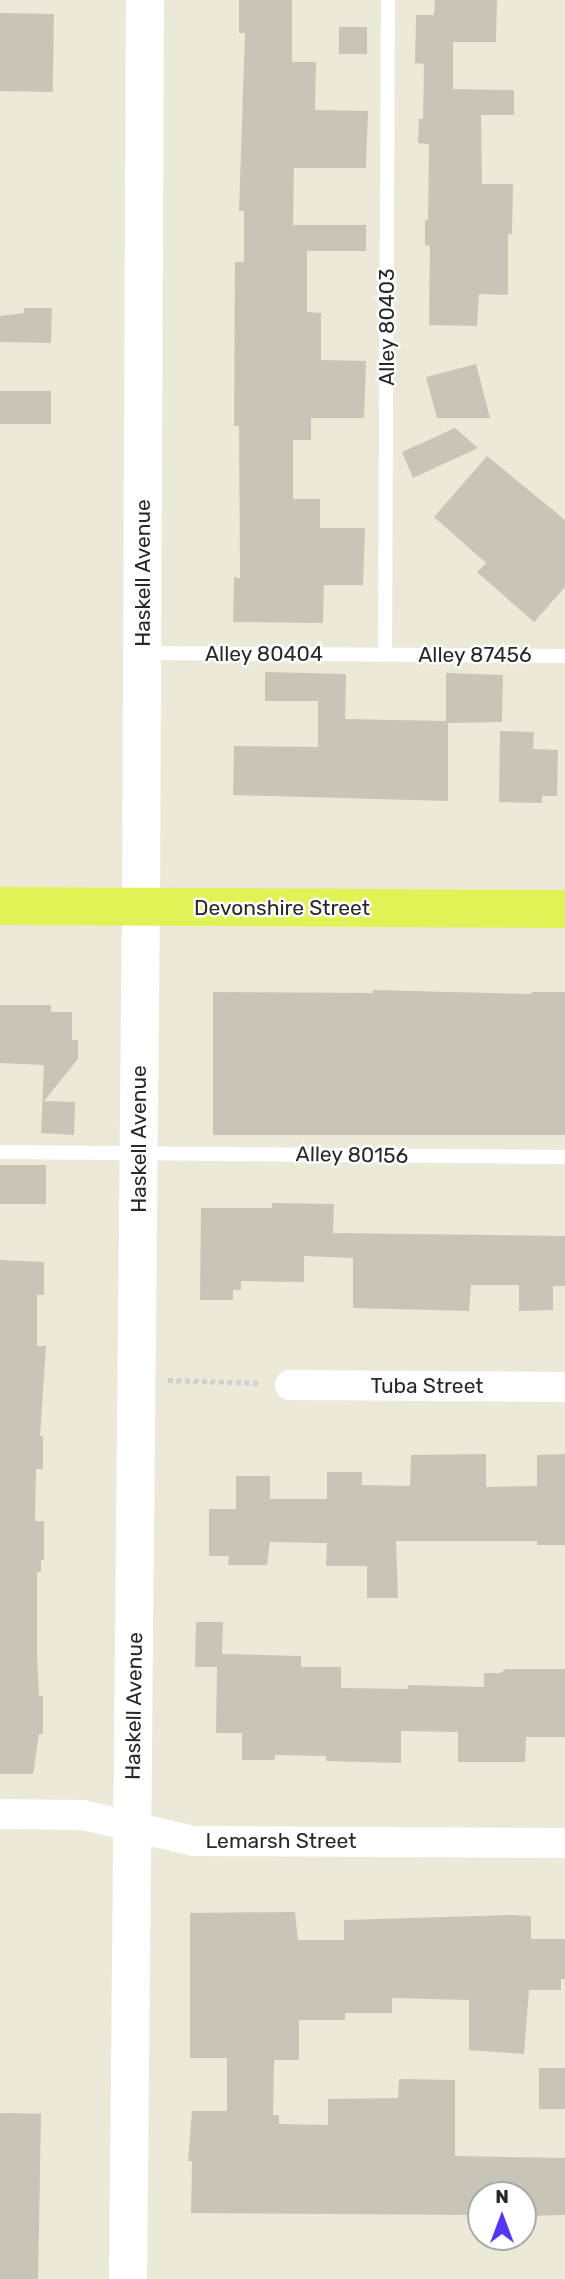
<!DOCTYPE html>
<style>
body{margin:0}
#map{position:relative;width:565px;height:2279px;overflow:hidden;background:#ebe9d8;font-family:Rubik,sans-serif}
div>[style]{position:absolute}
.building>*{inset:0;background:#c6c5b8;transform-origin:0 0}
.path>*{height:4.5px;margin-top:-2.25px;transform-origin:0;background:repeating-linear-gradient(90deg,#d0d0d0 0 5px,transparent 0 8.5px)}
.service>*{height:14px;margin:-7px;padding:0 7px;transform-origin:7px;border-radius:7px;background:#fff}
.minor>*{height:30px;margin:-15px;padding:0 15px;transform-origin:15px;border-radius:15px;background:#fff}
.secondary>*{height:38px;margin:-19px;padding:0 19px;transform-origin:19px;border-radius:19px;background:#fff}
.primary>*{height:38px;margin:-19px;padding:0 19px;transform-origin:19px;border-radius:19px;background:#e0f256}
span{translate:-50% -50%;white-space:nowrap;text-align:center;line-height:1.15;-webkit-text-stroke:5px #fff;paint-order:stroke}
.street-label{font-size:21px;color:#282828}
.north{position:absolute;left:467px;top:2181px;width:70px;height:70px;box-sizing:border-box;background:#fff;border:2px solid #a9a9a9;border-radius:50%;rotate:0deg;font-size:19px;font-weight:700;line-height:28px;text-align:center;color:#282828}
.north::after{content:'';display:block;margin:auto;width:24px;height:32px;background:#5535fc;clip-path:polygon(50% 0,100% 100%,50% 72%,0 100%)}
</style>
<div id="map">
<div class="building">
<i style="clip-path:polygon(239px 0,292px 0,292px 62px,316px 62px,315px 110px,368px 111px,366px 168px,294px 168px,293px 225px,366px 225px,366px 251px,307px 251px,307px 312px,321px 313px,321px 360px,366px 361px,364px 418px,311px 418px,311px 440px,293px 440px,293px 499px,320px 499px,320px 528px,365px 528px,363px 585px,324px 585px,323px 623px,233px 622px,234px 577px,240px 578px,239px 426px,234px 426px,235px 262px,244px 262px,244px 211px,239px 211px,245px 33px,239px 33px)"></i>
<i style="clip-path:polygon(435px 0,497px 0,496px 42px,453px 42px,453px 89px,514px 90px,514px 115px,481px 115px,482px 184px,513px 184px,512px 234px,508px 234px,508px 295px,479px 294px,477px 326px,429px 325px,430px 246px,425px 245px,425px 220px,428px 220px,429px 144px,418px 143px,419px 119px,423px 119px,424px 64px,415px 63px,416px 15px,434px 15px)"></i>
<i style="left:0;top:13px;width:54px;height:78px;rotate:1deg"></i>
<i style="left:339px;top:27px;width:28px;height:27px"></i>
<i style="clip-path:polygon(24px 308px,52px 308px,51px 343px,0 342px,0 316px,24px 313px)"></i>
<i style="clip-path:polygon(476px 364px,490px 418px,437px 418px,426px 377px)"></i>
<i style="left:51px;top:391px;width:33px;height:51px;rotate:90deg"></i>
<i style="clip-path:polygon(455px 428px,478px 448px,413px 478px,402px 452px)"></i>
<i style="clip-path:polygon(487px 456px,565px 520px,565px 587px,534px 622px,477px 572px,486px 563px,434px 517px)"></i>
<i style="clip-path:polygon(265px 672px,346px 674px,345px 719px,446px 721px,446px 673px,503px 675px,502px 722px,448px 723px,448px 801px,233px 795px,234px 746px,318px 747px,318px 701px,265px 701px)"></i>
<i style="clip-path:polygon(500px 731px,534px 732px,533px 749px,558px 750px,557px 796px,542px 796px,542px 803px,499px 802px)"></i>
<i style="clip-path:polygon(373px 990px,532px 994px,532px 992px,565px 992px,565px 1135px,213px 1135px,213px 992px,373px 993px)"></i>
<i style="clip-path:polygon(0 1005px,51px 1005px,51px 1012px,72px 1012px,72px 1040px,78px 1040px,78px 1059px,44px 1101px,75px 1102px,74px 1135px,41px 1133px,44px 1065px,0 1063px)"></i>
<i style="left:0;top:1165px;width:46px;height:39px"></i>
<i style="clip-path:polygon(272px 1203px,334px 1204px,333px 1233px,565px 1236px,565px 1286px,553px 1286px,553px 1310px,519px 1311px,519px 1285px,471px 1285px,469px 1311px,353px 1308px,353px 1258px,304px 1256px,304px 1282px,241px 1281px,241px 1290px,233px 1290px,233px 1300px,200px 1300px,201px 1208px,272px 1208px)"></i>
<i style="clip-path:polygon(0 1260px,44px 1262px,44px 1295px,37px 1295px,37px 1346px,46px 1346px,40px 1436px,43px 1436px,43px 1469px,36px 1469px,35px 1521px,44px 1521px,44px 1560px,41px 1560px,41px 1572px,37px 1572px,37px 1656px,39px 1696px,43px 1696px,43px 1734px,39px 1734px,33px 1774px,0 1774px)"></i>
<i style="clip-path:polygon(486px 1454px,486px 1487px,537px 1486px,537px 1455px,565px 1454px,565px 1545px,537px 1545px,537px 1541px,396px 1541px,398px 1598px,367px 1598px,367px 1566px,326px 1566px,327px 1543px,270px 1542px,267px 1565px,228px 1565px,229px 1556px,209px 1556px,209px 1509px,236px 1509px,236px 1476px,270px 1476px,270px 1499px,327px 1499px,327px 1472px,362px 1472px,362px 1485px,410px 1486px,411px 1455px)"></i>
<i style="clip-path:polygon(196px 1622px,223px 1622px,222px 1654px,301px 1656px,301px 1667px,341px 1667px,341px 1688px,408px 1689px,408px 1685px,484px 1687px,484px 1673px,500px 1673px,506px 1669px,565px 1669px,565px 1737px,526px 1737px,525px 1762px,458px 1762px,458px 1732px,401px 1731px,401px 1763px,326px 1761px,326px 1756px,275px 1755px,275px 1760px,242px 1760px,242px 1733px,216px 1733px,217px 1667px,195px 1667px)"></i>
<i style="clip-path:polygon(295px 1912px,298px 1940px,344px 1940px,344px 1920px,512px 1915px,531px 1916px,531px 1939px,565px 1939px,565px 1979px,561px 1979px,561px 1990px,529px 1990px,524px 2054px,469px 2050px,469px 2000px,392px 1998px,392px 2013px,345px 2013px,345px 2020px,299px 2020px,299px 2060px,274px 2060px,273px 2115px,279px 2115px,279px 2124px,328px 2125px,328px 2099px,398px 2098px,399px 2079px,455px 2080px,455px 2156px,565px 2158px,565px 2215px,523px 2216px,523px 2195px,481px 2195px,481px 2215px,191px 2213px,192px 2161px,188px 2161px,192px 2111px,227px 2111px,227px 2058px,190px 2058px,190px 1913px)"></i>
<i style="left:539px;top:2068px;width:26px;height:41px"></i>
<i style="left:0;top:2113px;width:41px;height:166px;rotate:1deg"></i>
</div>
<div class="path">
<i style="left:168px;top:1380px;width:93px;rotate:1.8deg"></i>
</div>
<div class="service">
<i style="left:143px;top:653px;width:422px;rotate:0.4deg"></i>
<i style="left:385px;top:654px;width:654px;rotate:-89.74deg"></i>
<i style="left:0;top:1152px;width:565px;rotate:0.51deg"></i>
</div>
<div class="minor">
<i style="left:290px;top:1385px;width:275px;rotate:0.4deg"></i>
<i style="left:0;top:1814px;width:83px;rotate:0.7deg"></i>
<i style="left:83px;top:1815px;width:114px;rotate:13.2deg"></i>
<i style="left:194px;top:1841px;width:371px;rotate:0.3deg"></i>
</div>
<div class="secondary">
<i style="left:128px;top:2279px;width:1371px;rotate:-89.46deg"></i>
<i style="left:141px;top:908px;width:908px;rotate:-89.75deg"></i>
</div>
<div class="primary">
<i style="left:0;top:906px;width:565px;rotate:0.3deg"></i>
</div>
<div class="street-label">
<span style="left:387px;top:327px;rotate:-90deg">Alley 80403</span>
<span style="left:143px;top:573px;rotate:-90deg">Haskell Avenue</span>
<span style="left:264px;top:654px">Alley 80404</span>
<span style="left:475px;top:655px">Alley 87456</span>
<span style="left:282px;top:908px">Devonshire Street</span>
<span style="left:139px;top:1139px;rotate:-90deg">Haskell Avenue</span>
<span style="left:352px;top:1155px;rotate:1deg">Alley 80156</span>
<span style="left:427px;top:1386px">Tuba Street</span>
<span style="left:134px;top:1706px;rotate:-89deg">Haskell Avenue</span>
<span style="left:281px;top:1841px">Lemarsh Street</span>
</div>
<div class="north">N</div>
</div>
